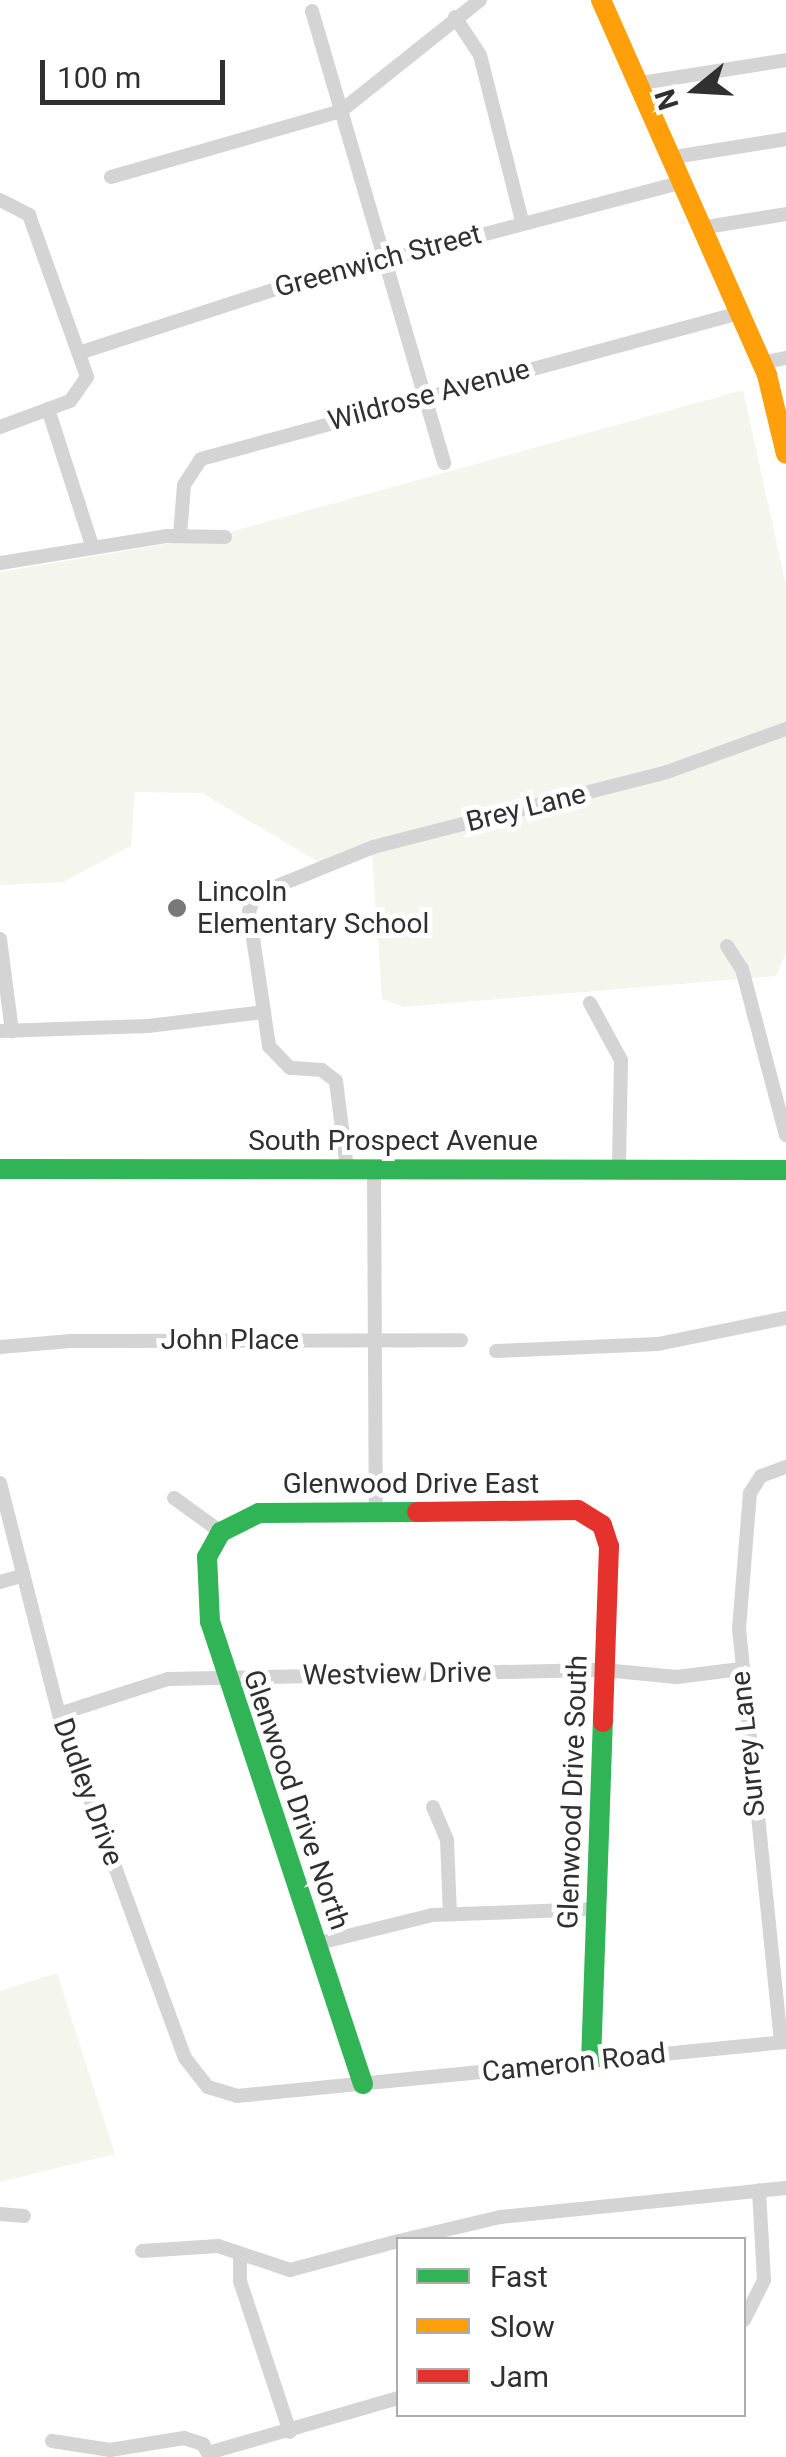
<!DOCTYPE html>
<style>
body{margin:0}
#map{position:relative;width:786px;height:2457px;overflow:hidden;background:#fff;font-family:Roboto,sans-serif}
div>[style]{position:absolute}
.green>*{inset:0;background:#f4f6ed}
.street>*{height:14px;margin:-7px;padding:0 7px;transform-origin:7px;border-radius:7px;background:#d4d4d4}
.fast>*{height:20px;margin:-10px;padding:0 10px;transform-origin:10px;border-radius:10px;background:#30b455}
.slow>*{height:20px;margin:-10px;padding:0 10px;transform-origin:10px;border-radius:10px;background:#ff9f0a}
.jam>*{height:20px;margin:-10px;padding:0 10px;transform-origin:10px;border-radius:10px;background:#e5322d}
.dots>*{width:28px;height:28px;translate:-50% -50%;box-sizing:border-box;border:5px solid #fff;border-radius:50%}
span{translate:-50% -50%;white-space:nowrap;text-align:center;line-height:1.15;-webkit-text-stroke:10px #fff;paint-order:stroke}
.street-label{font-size:28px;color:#303030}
.poi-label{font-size:28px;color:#303030}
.left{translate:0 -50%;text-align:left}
.legend{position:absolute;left:396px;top:2237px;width:350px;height:180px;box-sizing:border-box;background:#fff;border:2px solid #acacac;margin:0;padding:12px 18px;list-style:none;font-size:30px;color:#303030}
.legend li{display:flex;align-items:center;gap:20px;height:50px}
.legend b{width:50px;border:2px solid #acacac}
.north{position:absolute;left:646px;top:40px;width:100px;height:100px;-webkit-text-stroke:8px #fff;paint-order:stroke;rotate:252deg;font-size:28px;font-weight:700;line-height:40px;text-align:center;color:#303030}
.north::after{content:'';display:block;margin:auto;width:35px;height:45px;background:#303030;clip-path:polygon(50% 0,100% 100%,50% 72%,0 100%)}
.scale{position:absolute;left:40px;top:60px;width:185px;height:45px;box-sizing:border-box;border:5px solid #303030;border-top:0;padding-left:12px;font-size:30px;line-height:35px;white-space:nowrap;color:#303030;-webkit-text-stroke:8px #fff;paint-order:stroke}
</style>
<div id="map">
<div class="green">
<i style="clip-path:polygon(743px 390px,786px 585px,786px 953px,776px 976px,403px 1007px,382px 999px,372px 854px,325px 866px,202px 793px,135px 792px,131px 846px,63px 882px,0 885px,0 572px,219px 535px)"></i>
<i style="clip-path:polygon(57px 1973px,115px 2154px,0 2182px,0 1991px)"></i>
</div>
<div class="street">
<i style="left:312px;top:11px;width:471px;rotate:73.7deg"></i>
<i style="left:455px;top:17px;width:45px;rotate:56.7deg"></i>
<i style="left:480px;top:55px;width:171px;rotate:75.8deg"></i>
<i style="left:635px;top:84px;width:153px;rotate:-9deg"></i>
<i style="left:668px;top:158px;width:120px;rotate:-9.1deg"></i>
<i style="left:111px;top:177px;width:239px;rotate:-16deg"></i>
<i style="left:341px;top:111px;width:178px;rotate:-38.6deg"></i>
<i style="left:0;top:200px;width:33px;rotate:27deg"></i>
<i style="left:29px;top:215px;width:172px;rotate:70.3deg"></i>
<i style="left:87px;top:377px;width:29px;rotate:125deg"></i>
<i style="left:70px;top:401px;width:75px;rotate:159.6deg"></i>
<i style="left:700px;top:228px;width:87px;rotate:-9.2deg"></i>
<i style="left:82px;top:352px;width:207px;rotate:-18deg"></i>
<i style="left:279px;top:288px;width:414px;rotate:-14.7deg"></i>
<i style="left:762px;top:363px;width:25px;rotate:-12deg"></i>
<i style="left:48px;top:409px;width:143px;rotate:72.1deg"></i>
<i style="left:180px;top:535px;width:50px;rotate:-85.4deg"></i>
<i style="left:184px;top:485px;width:31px;rotate:-57deg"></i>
<i style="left:201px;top:459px;width:557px;rotate:-15.18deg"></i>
<i style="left:0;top:563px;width:168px;rotate:-9.2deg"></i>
<i style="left:166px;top:536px;width:59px;rotate:1deg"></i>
<i style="left:0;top:939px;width:93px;rotate:82.6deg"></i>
<i style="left:727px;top:946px;width:27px;rotate:57deg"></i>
<i style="left:742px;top:969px;width:172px;rotate:75.2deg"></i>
<i style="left:590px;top:1003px;width:65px;rotate:61.5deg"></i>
<i style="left:621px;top:1060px;width:109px;rotate:91.1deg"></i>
<i style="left:0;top:1031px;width:148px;rotate:-1.9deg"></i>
<i style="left:148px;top:1026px;width:117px;rotate:-6.9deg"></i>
<i style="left:347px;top:1169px;width:89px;rotate:-97.1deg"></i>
<i style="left:336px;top:1081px;width:18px;rotate:-142deg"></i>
<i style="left:322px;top:1070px;width:32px;rotate:-176deg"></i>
<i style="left:290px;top:1068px;width:30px;rotate:-134deg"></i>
<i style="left:269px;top:1046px;width:136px;rotate:-98.4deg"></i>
<i style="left:249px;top:911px;width:17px;rotate:-69deg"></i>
<i style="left:255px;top:895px;width:127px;rotate:-22.1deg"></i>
<i style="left:373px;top:847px;width:303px;rotate:-14.3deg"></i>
<i style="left:667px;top:772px;width:127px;rotate:-19.9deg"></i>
<i style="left:374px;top:1169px;width:344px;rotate:89.7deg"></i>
<i style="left:0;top:1347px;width:71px;rotate:-4.8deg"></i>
<i style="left:71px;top:1341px;width:390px;rotate:-0.1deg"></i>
<i style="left:496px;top:1351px;width:162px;rotate:-2.5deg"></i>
<i style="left:658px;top:1344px;width:131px;rotate:-11.5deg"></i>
<i style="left:0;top:1483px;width:238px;rotate:75.7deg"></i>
<i style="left:59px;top:1714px;width:366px;rotate:69.9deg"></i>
<i style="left:185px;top:2058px;width:37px;rotate:52deg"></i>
<i style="left:208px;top:2087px;width:30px;rotate:17deg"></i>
<i style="left:237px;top:2096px;width:552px;rotate:-5.62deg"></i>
<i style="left:174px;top:1498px;width:58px;rotate:35.9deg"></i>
<i style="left:0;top:1582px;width:22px;rotate:-16deg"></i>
<i style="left:59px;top:1714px;width:114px;rotate:-17.8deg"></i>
<i style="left:168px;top:1679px;width:436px;rotate:-1.2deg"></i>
<i style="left:604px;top:1670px;width:73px;rotate:5.5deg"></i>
<i style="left:677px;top:1677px;width:64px;rotate:-7.2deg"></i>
<i style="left:433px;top:1807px;width:36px;rotate:67deg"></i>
<i style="left:447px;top:1840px;width:74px;rotate:87.7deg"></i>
<i style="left:315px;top:1944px;width:121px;rotate:-13.9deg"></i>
<i style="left:432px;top:1915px;width:164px;rotate:-2.1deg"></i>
<i style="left:781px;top:2042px;width:415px;rotate:-95.8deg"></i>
<i style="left:739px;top:1629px;width:136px;rotate:-85.4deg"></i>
<i style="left:750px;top:1493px;width:20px;rotate:-57deg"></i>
<i style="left:761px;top:1476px;width:27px;rotate:-20deg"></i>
<i style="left:0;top:2214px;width:24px;rotate:5deg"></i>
<i style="left:403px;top:2240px;width:100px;rotate:-13.3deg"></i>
<i style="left:500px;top:2217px;width:287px;rotate:-5.8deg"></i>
<i style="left:142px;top:2251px;width:76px;rotate:-3.8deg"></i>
<i style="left:218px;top:2246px;width:76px;rotate:18.4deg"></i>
<i style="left:290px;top:2270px;width:112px;rotate:-15deg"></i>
<i style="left:240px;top:2255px;width:26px;rotate:90deg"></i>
<i style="left:240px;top:2281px;width:159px;rotate:71.7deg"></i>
<i style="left:744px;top:2320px;width:45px;rotate:-63.4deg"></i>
<i style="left:764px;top:2280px;width:90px;rotate:-93.2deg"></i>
<i style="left:52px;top:2441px;width:59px;rotate:8.8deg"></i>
<i style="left:110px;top:2450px;width:75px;rotate:-9.2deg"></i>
<i style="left:184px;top:2438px;width:20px;rotate:18deg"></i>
<i style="left:203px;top:2444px;width:15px;rotate:62deg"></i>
<i style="left:208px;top:2453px;width:198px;rotate:-16.1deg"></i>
</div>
<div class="fast">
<i style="left:0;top:1169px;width:786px;rotate:0.07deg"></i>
<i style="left:591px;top:2062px;width:340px;rotate:-88deg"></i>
<i style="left:363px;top:2084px;width:487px;rotate:-108.3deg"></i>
<i style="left:210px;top:1622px;width:65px;rotate:-92.6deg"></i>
<i style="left:207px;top:1557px;width:29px;rotate:-61deg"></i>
<i style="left:221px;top:1532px;width:42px;rotate:-26.6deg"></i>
<i style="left:259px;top:1513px;width:158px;rotate:-0.4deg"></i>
</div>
<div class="slow">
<i style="left:601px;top:0;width:410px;rotate:66.1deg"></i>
<i style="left:767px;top:375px;width:81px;rotate:76.5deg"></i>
</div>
<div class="jam">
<i style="left:417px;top:1512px;width:161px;rotate:-0.7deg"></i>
<i style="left:578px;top:1510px;width:28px;rotate:32deg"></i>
<i style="left:602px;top:1525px;width:22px;rotate:72deg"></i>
<i style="left:609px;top:1546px;width:176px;rotate:92deg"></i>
</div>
<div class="dots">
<i style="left:177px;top:908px;background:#787878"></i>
</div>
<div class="street-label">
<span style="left:378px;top:261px;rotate:-15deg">Greenwich Street</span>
<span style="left:429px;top:395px;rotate:-15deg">Wildrose Avenue</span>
<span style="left:526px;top:808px;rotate:-14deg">Brey Lane</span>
<span style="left:393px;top:1141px">South Prospect Avenue</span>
<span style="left:230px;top:1340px">John Place</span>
<span style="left:411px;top:1484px">Glenwood Drive East</span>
<span style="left:397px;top:1674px;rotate:-1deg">Westview Drive</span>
<span style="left:748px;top:1744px;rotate:-96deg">Surrey Lane</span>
<span style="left:88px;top:1792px;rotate:70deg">Dudley Drive</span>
<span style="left:573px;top:1792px;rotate:-88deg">Glenwood Drive South</span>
<span style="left:296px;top:1800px;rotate:71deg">Glenwood Drive North</span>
<span style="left:574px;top:2063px;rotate:-6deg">Cameron Road</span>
</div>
<div class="poi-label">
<span class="left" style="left:197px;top:908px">Lincoln<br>Elementary School</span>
</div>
<ul class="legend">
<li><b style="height:12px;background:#30b455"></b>Fast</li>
<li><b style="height:12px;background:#ff9f0a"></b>Slow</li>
<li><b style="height:12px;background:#e5322d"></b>Jam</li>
</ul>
<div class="north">N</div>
<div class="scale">100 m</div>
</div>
